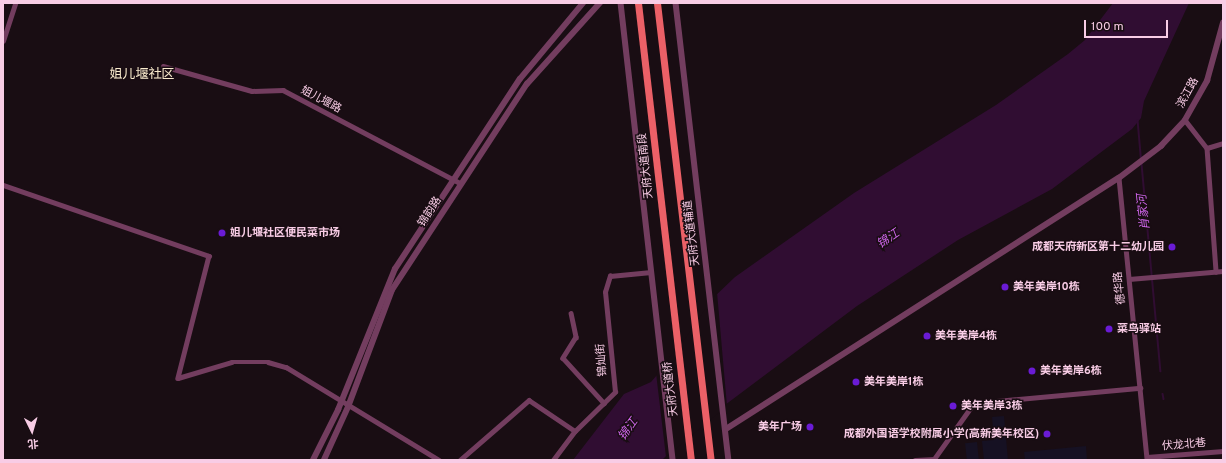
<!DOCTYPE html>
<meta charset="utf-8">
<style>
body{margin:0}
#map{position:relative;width:1226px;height:463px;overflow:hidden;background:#190d13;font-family:Overpass,"Noto Sans SC",sans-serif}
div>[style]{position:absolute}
.green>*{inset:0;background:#161123;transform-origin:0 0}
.water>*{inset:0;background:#300d32}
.pier>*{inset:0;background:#190d13}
.stream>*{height:1.5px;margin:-0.75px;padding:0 0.75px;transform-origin:0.75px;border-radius:0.75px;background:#300d32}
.minor>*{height:4.5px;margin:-2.25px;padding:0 2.25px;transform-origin:2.25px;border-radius:2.25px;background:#733d5f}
.tertiary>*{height:5.5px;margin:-2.75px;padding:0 2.75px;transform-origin:2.75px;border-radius:2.75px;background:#733d5f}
.primary>*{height:7px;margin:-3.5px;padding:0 3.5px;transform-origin:3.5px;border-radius:3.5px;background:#eb6067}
.dots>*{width:11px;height:11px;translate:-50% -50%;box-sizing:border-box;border:2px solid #190d13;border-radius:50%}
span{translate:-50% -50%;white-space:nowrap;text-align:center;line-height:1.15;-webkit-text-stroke:3px #190d13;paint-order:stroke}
.street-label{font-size:11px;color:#f8cce5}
.poi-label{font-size:11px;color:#f8cce5;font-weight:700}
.left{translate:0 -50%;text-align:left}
.right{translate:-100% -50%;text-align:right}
.water-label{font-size:12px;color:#d066ec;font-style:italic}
.quarter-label{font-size:13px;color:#f9ebcd}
.frame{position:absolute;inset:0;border:4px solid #f8cce5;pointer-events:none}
.north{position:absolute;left:12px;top:411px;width:40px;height:40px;-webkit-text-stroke:3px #190d13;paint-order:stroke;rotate:175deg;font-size:11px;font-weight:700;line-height:16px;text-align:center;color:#f8cce5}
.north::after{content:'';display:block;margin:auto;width:14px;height:18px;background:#f8cce5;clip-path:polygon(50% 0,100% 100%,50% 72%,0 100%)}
.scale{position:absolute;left:1084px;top:20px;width:84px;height:18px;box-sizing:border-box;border:2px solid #f8cce5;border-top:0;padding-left:5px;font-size:12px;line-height:14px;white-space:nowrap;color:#f8cce5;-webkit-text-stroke:3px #190d13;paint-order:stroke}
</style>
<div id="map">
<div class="green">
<i style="clip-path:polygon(1004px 416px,1008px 460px,984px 460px,982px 441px,994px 440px,992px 417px)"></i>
<i style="left:977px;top:442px;width:18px;height:12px;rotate:84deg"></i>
<i style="clip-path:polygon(1086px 446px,1087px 460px,1025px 460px,1024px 452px)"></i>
</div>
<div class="water">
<i style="clip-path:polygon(1113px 3px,1189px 3px,1144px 101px,1141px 118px,1132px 129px,1052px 189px,958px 240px,857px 306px,697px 426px,662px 460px,573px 460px,624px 394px,651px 382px,687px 340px,712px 299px,735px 277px,854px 193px,996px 105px,1068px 54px,1085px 40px)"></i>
</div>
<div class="pier">
<i style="clip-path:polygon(717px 292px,727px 406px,666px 457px,656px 373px,685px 339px)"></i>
</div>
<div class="stream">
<i style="left:1138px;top:120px;width:38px;rotate:85deg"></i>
<i style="left:1142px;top:164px;width:208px;rotate:84.8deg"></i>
<i style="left:1163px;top:394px;width:5px;rotate:79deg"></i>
<i style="left:1168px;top:440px;width:9px;rotate:32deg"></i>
</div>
<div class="minor">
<i style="left:3px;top:41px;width:40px;rotate:-72deg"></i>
<i style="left:163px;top:66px;width:92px;rotate:15.7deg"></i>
<i style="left:252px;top:91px;width:31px;rotate:-2deg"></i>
<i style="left:283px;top:90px;width:200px;rotate:27.7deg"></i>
<i style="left:1185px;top:120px;width:36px;rotate:52deg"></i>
<i style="left:1207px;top:148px;width:17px;rotate:-17deg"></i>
<i style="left:1207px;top:148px;width:124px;rotate:85.8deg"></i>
<i style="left:1119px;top:178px;width:283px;rotate:84.3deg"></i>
<i style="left:3px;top:185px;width:218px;rotate:19deg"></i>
<i style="left:209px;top:256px;width:126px;rotate:104.3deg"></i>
<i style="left:1129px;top:279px;width:94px;rotate:-4.9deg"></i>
<i style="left:571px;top:313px;width:25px;rotate:78deg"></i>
<i style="left:576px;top:337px;width:25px;rotate:122deg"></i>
<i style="left:563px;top:358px;width:61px;rotate:47.7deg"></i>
<i style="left:178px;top:378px;width:56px;rotate:-16.5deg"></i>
<i style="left:232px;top:362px;width:36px"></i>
<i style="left:268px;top:362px;width:19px;rotate:16deg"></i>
<i style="left:286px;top:367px;width:179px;rotate:31.3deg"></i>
<i style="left:1147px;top:457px;width:76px;rotate:-4.5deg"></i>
<i style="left:460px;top:460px;width:91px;rotate:-41deg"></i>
<i style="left:529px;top:400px;width:55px;rotate:34deg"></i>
<i style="left:553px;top:460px;width:36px;rotate:-53deg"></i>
<i style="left:575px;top:431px;width:56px;rotate:-44.3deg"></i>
<i style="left:615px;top:392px;width:100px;rotate:-95.7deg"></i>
<i style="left:605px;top:292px;width:17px;rotate:-73deg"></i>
<i style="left:610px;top:276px;width:41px;rotate:-5.6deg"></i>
<i style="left:915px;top:460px;width:19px;rotate:-3deg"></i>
<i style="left:934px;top:459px;width:69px;rotate:-54.5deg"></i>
<i style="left:974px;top:403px;width:167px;rotate:-5.2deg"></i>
</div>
<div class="tertiary">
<i style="left:621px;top:3px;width:460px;rotate:83.5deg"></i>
<i style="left:676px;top:3px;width:460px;rotate:83.4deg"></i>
<i style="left:726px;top:429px;width:466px;rotate:-32.6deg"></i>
<i style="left:1119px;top:178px;width:53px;rotate:-37.3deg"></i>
<i style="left:1161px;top:146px;width:35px;rotate:-47deg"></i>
<i style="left:1185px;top:120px;width:45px;rotate:-60.6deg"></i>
<i style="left:1207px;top:81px;width:60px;rotate:-74.6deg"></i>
<i style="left:313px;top:460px;width:56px;rotate:-63.4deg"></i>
<i style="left:338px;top:410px;width:152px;rotate:-68deg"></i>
<i style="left:395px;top:269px;width:227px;rotate:-56.7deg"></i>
<i style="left:520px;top:79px;width:99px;rotate:-50.3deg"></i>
<i style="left:324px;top:460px;width:58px;rotate:-65.6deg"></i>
<i style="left:348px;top:407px;width:125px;rotate:-69.4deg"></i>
<i style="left:392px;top:290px;width:246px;rotate:-56.8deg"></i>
<i style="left:527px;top:84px;width:109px;rotate:-48deg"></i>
</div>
<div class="primary">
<i style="left:638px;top:3px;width:460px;rotate:83.4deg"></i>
<i style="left:657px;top:3px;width:460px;rotate:83.3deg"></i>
</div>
<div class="dots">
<i style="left:222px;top:233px;background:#6a1bd5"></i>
<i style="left:1172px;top:247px;background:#6a1bd5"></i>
<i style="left:1005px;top:287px;background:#6a1bd5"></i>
<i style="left:1109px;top:329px;background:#6a1bd5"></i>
<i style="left:927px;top:336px;background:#6a1bd5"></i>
<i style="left:1032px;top:371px;background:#6a1bd5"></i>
<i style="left:856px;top:382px;background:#6a1bd5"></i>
<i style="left:953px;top:406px;background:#6a1bd5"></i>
<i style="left:810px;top:427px;background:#6a1bd5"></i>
<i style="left:1047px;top:434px;background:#6a1bd5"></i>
</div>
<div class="street-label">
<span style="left:1188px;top:93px;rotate:-62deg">滨江路</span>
<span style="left:321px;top:100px;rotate:28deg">姐儿堰路</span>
<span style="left:646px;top:166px;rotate:-96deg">天府大道南段</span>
<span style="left:430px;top:212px;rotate:-57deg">锦韵路</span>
<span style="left:692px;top:233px;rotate:-97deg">天府大道辅道</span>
<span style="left:1120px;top:288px;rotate:-96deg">德华路</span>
<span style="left:602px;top:360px;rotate:-95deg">锦灿街</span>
<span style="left:671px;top:389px;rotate:-97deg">天府大道桥</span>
<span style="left:1184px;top:445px;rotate:-5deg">伏龙北巷</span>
</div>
<div class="poi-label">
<span class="left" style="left:230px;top:233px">姐儿堰社区便民菜市场</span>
<span class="right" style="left:1164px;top:247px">成都天府新区第十二幼儿园</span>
<span class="left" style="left:1013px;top:287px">美年美岸10栋</span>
<span class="left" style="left:1117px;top:329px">菜鸟驿站</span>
<span class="left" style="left:935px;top:336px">美年美岸4栋</span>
<span class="left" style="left:1040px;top:371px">美年美岸6栋</span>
<span class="left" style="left:864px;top:382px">美年美岸1栋</span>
<span class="left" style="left:961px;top:406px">美年美岸3栋</span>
<span class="right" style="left:802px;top:427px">美年广场</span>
<span class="right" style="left:1039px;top:434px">成都外国语学校附属小学(高新美年校区)</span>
</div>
<div class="water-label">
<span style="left:1145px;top:212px;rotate:-96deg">肖家河</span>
<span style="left:889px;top:240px;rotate:-35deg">锦江</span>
<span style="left:629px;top:430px;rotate:-54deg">锦江</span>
</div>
<div class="quarter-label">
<span style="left:142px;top:75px">姐儿堰社区</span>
</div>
<div class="frame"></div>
<div class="north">北</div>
<div class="scale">100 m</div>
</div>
